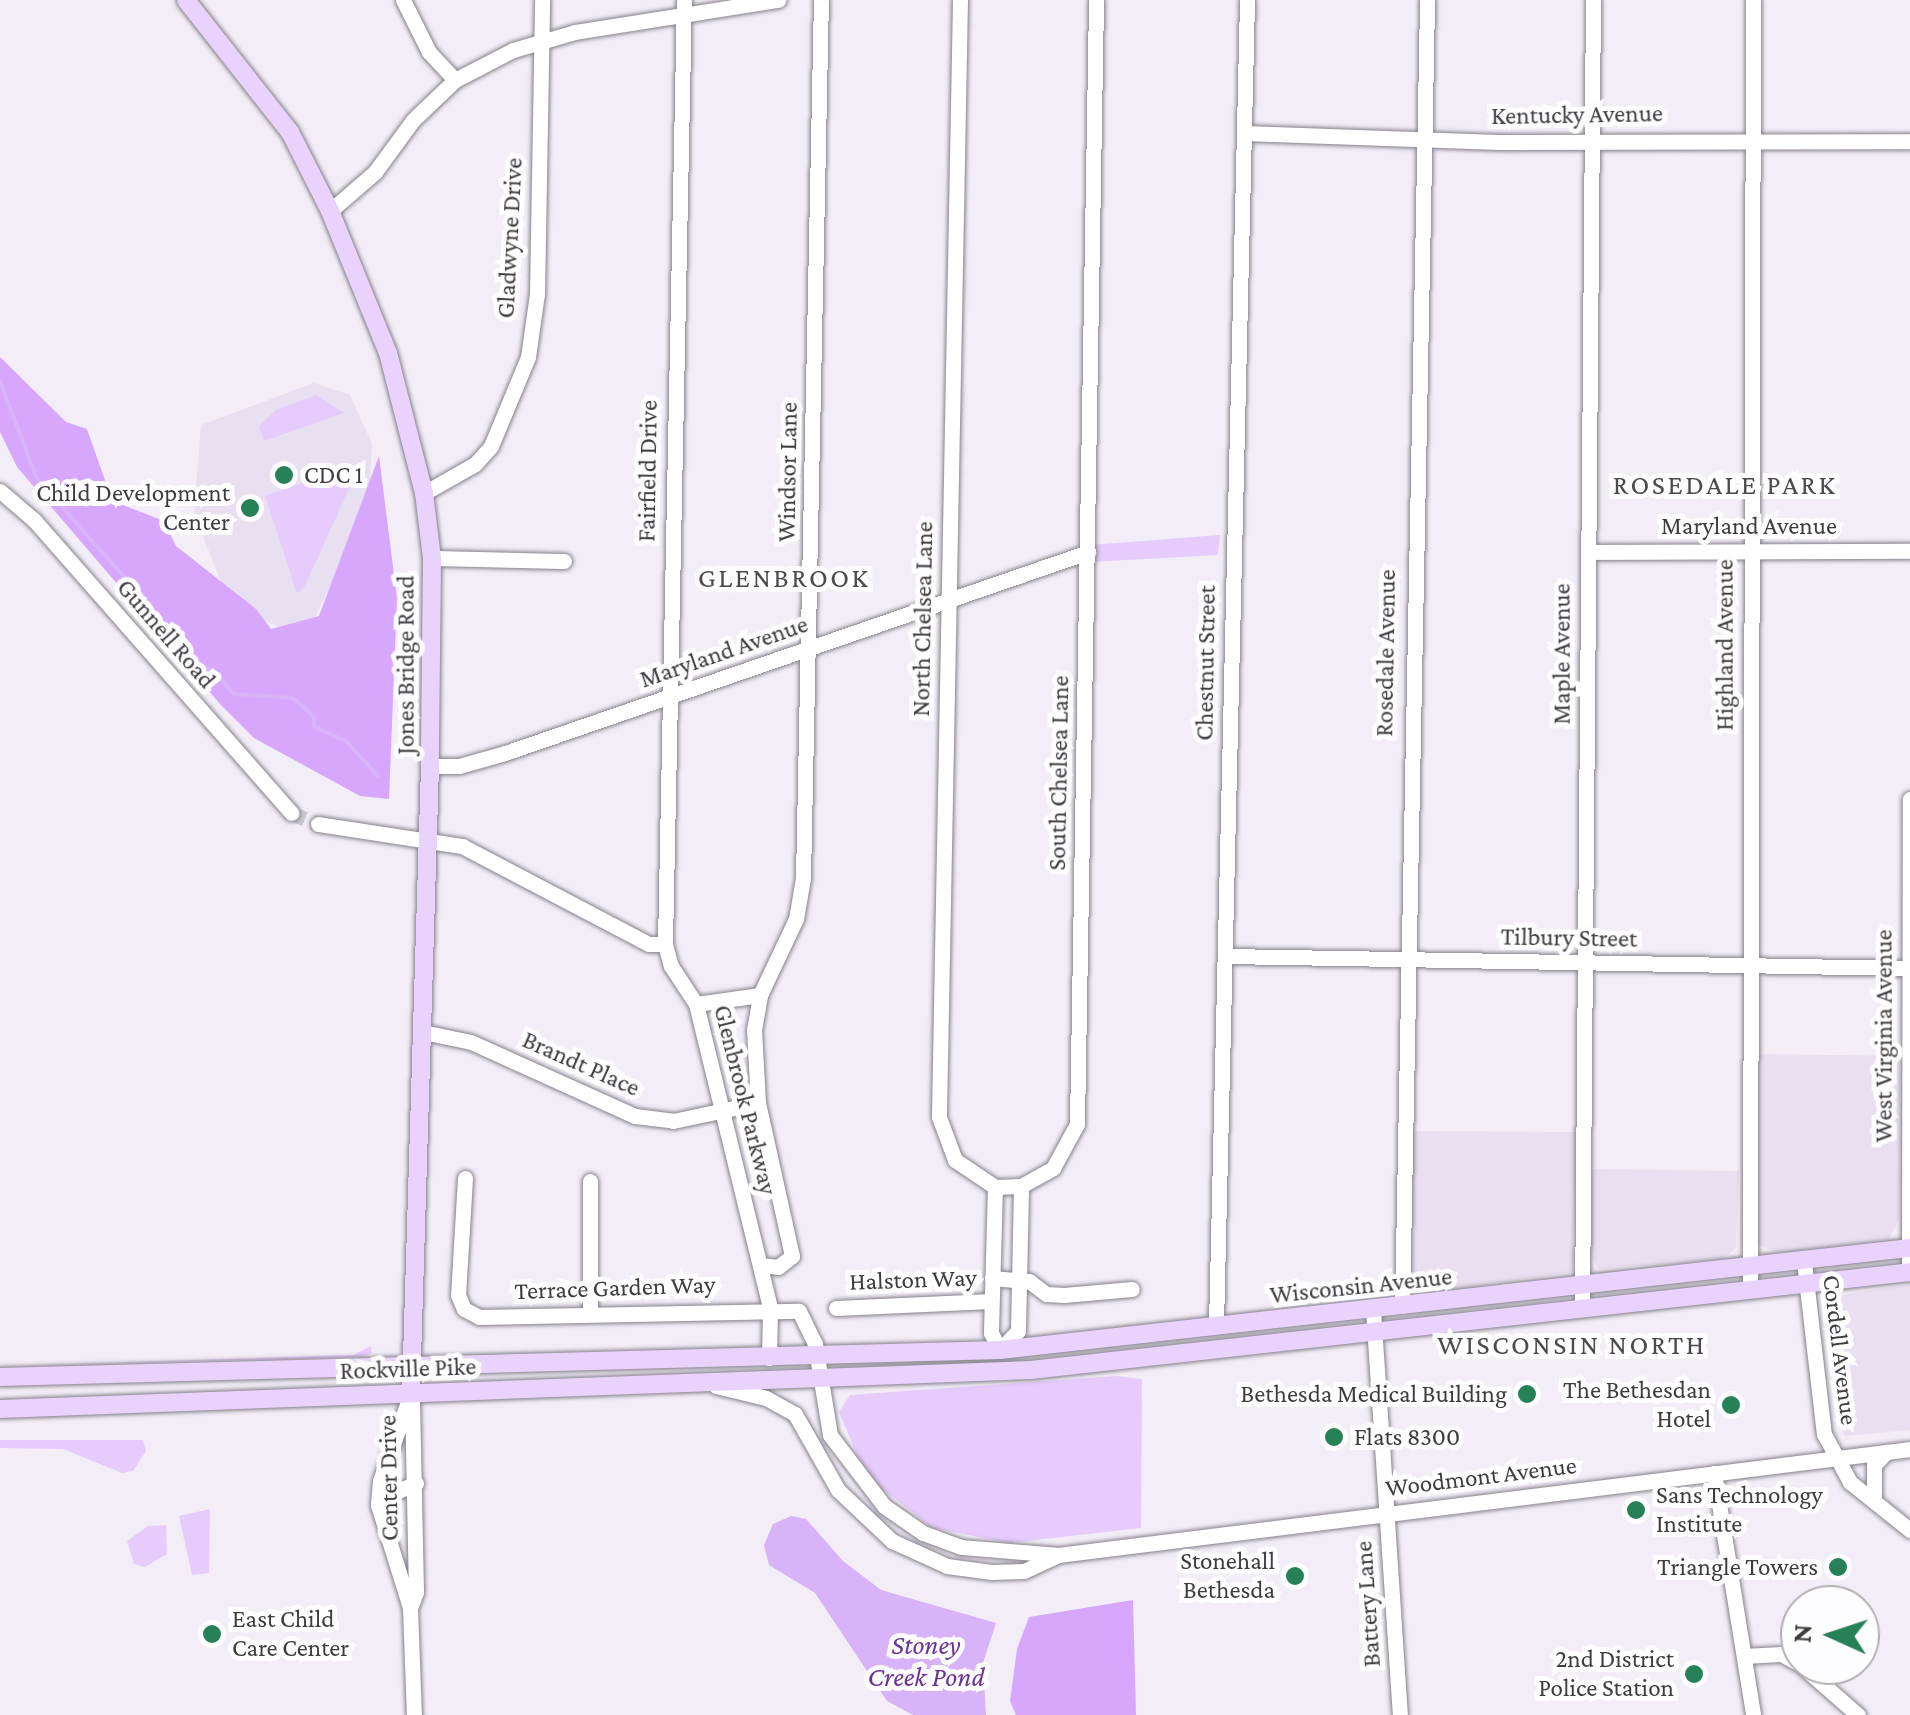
<!DOCTYPE html>
<style>
body{margin:0}
#map{position:relative;width:1910px;height:1715px;overflow:hidden;background:#f2edf7;font-family:"Crimson Pro",serif}
div>[style]{position:absolute}
.built>*{inset:0;background:#e8dff0}
.green>*{inset:0;background:#e6cbfd}
.forest>*{inset:0;background:#d6a7fc}
.water>*{inset:0;background:#d8b3f7}
.stream>*{height:4px;margin:-2px;padding:0 2px;transform-origin:2px;border-radius:2px;background:#d8b3f7}
.minor-tunnel>*{height:15px;margin-top:-7.5px;transform-origin:0;background:repeating-linear-gradient(90deg,#cecad2 0 15px,transparent 0 23px)}
.roads{filter:drop-shadow(0 0 2px #86818a) drop-shadow(0 0 2px #86818a)}
.minor>*{height:15px;margin:-7.5px;padding:0 7.5px;transform-origin:7.5px;border-radius:7.5px;background:#fff}
.major>*{height:18px;margin:-9px;padding:0 9px;transform-origin:9px;border-radius:9px;background:#e9d3fc}
.dots>*{width:28px;height:28px;translate:-50% -50%;box-sizing:border-box;border:5px solid #fdfcfe;border-radius:50%}
span{translate:-50% -50%;white-space:nowrap;text-align:center;line-height:1.15;-webkit-text-stroke:10px #fdfcfe;paint-order:stroke}
.street-label{font-size:25px;color:#3e3c40}
.poi-label{font-size:25px;color:#3e3c40}
.left{translate:0 -50%;text-align:left}
.right{translate:-100% -50%;text-align:right}
.neighbourhood-label{font-size:28px;color:#4e4951;letter-spacing:2.5px}
.water-label{font-size:28px;color:#6b3292;font-style:italic}
.north{position:absolute;left:1780px;top:1585px;width:100px;height:100px;box-sizing:border-box;background:#fdfcfe;border:2px solid #b1afb2;border-radius:50%;rotate:273deg;font-size:28px;font-weight:700;line-height:40px;text-align:center;color:#3e3c40}
.north::after{content:'';display:block;margin:auto;width:35px;height:45px;background:#268157;clip-path:polygon(50% 0,100% 100%,50% 72%,0 100%)}
</style>
<div id="map">
<div class="built">
<i style="clip-path:polygon(314px 383px,350px 395px,372px 444px,369px 507px,315px 617px,280px 627px,232px 609px,194px 514px,201px 425px)"></i>
<i style="clip-path:polygon(1755px 1054px,1900px 1056px,1899px 1219px,1889px 1239px,1778px 1253px,1757px 1244px)"></i>
<i style="clip-path:polygon(1411px 1131px,1577px 1132px,1572px 1272px,1426px 1293px,1414px 1286px)"></i>
<i style="clip-path:polygon(1592px 1169px,1739px 1171px,1736px 1248px,1723px 1259px,1599px 1269px,1591px 1256px)"></i>
<i style="clip-path:polygon(1910px 1284px,1910px 1430px,1844px 1436px,1825px 1298px)"></i>
</div>
<div class="green">
<i style="clip-path:polygon(316px 395px,344px 413px,264px 441px,259px 426px,276px 410px)"></i>
<i style="clip-path:polygon(361px 462px,304px 588px,297px 593px,265px 496px)"></i>
<i style="clip-path:polygon(1220px 535px,1218px 555px,1089px 562px,1090px 545px)"></i>
<i style="clip-path:polygon(371px 1346px,372px 1353px,361px 1357px,0 1366px,353px 1355px)"></i>
<i style="clip-path:polygon(1116px 1376px,1142px 1379px,1141px 1528px,1009px 1543px,933px 1528px,881px 1488px,859px 1459px,839px 1412px,850px 1395px)"></i>
<i style="clip-path:polygon(0 1440px,143px 1440px,146px 1451px,133px 1471px,122px 1473px,63px 1449px,0 1448px)"></i>
<i style="clip-path:polygon(210px 1509px,209px 1573px,192px 1575px,179px 1516px)"></i>
<i style="clip-path:polygon(166px 1525px,167px 1554px,145px 1567px,134px 1564px,127px 1541px,148px 1526px)"></i>
</div>
<div class="forest">
<i style="clip-path:polygon(0 357px,66px 422px,87px 429px,107px 486px,123px 505px,164px 521px,176px 546px,256px 609px,271px 629px,319px 616px,379px 456px,397px 598px,389px 799px,360px 796px,254px 738px,220px 704px,17px 467px,0 432px)"></i>
<i style="clip-path:polygon(1133px 1600px,1136px 1715px,1016px 1715px,1010px 1701px,1017px 1649px,1029px 1617px)"></i>
</div>
<div class="water">
<i style="clip-path:polygon(791px 1516px,806px 1519px,843px 1561px,881px 1590px,996px 1623px,983px 1663px,986px 1715px,913px 1715px,887px 1701px,815px 1593px,769px 1565px,764px 1545px,773px 1524px)"></i>
</div>
<div class="stream">
<i style="left:0;top:381px;width:105px;rotate:69.3deg"></i>
<i style="left:37px;top:479px;width:135px;rotate:48.3deg"></i>
<i style="left:127px;top:580px;width:85px;rotate:54.6deg"></i>
<i style="left:176px;top:649px;width:48px;rotate:31.4deg"></i>
<i style="left:217px;top:674px;width:26px;rotate:50deg"></i>
<i style="left:234px;top:694px;width:59px;rotate:3.9deg"></i>
<i style="left:293px;top:698px;width:28px;rotate:41deg"></i>
<i style="left:314px;top:716px;width:11px;rotate:90deg"></i>
<i style="left:314px;top:727px;width:34px;rotate:23deg"></i>
<i style="left:345px;top:740px;width:49px;rotate:47.5deg"></i>
</div>
<div class="minor-tunnel">
<i style="left:291px;top:813px;width:29px;rotate:22deg"></i>
</div>
<div class="roads">
<div class="minor">
<i style="left:403px;top:0;width:58px;rotate:63.4deg"></i>
<i style="left:429px;top:52px;width:38px;rotate:47deg"></i>
<i style="left:960px;top:0;width:1117px;rotate:91.08deg"></i>
<i style="left:939px;top:1117px;width:46px;rotate:69.6deg"></i>
<i style="left:955px;top:1160px;width:48px;rotate:34deg"></i>
<i style="left:995px;top:1187px;width:26px;rotate:-2deg"></i>
<i style="left:1021px;top:1186px;width:37px;rotate:-29deg"></i>
<i style="left:1053px;top:1168px;width:50px;rotate:-61.4deg"></i>
<i style="left:1077px;top:1124px;width:1124px;rotate:-89.03deg"></i>
<i style="left:1244px;top:133px;width:255px;rotate:2deg"></i>
<i style="left:1499px;top:142px;width:411px;rotate:-0.1deg"></i>
<i style="left:330px;top:211px;width:60px;rotate:-40.9deg"></i>
<i style="left:375px;top:172px;width:64px;rotate:-53.8deg"></i>
<i style="left:413px;top:120px;width:58px;rotate:-43.6deg"></i>
<i style="left:455px;top:80px;width:65px;rotate:-27.3deg"></i>
<i style="left:513px;top:50px;width:65px;rotate:-16.2deg"></i>
<i style="left:575px;top:32px;width:206px;rotate:-9deg"></i>
<i style="left:0;top:491px;width:45px;rotate:40.5deg"></i>
<i style="left:34px;top:520px;width:390px;rotate:48.7deg"></i>
<i style="left:424px;top:493px;width:59px;rotate:-29.6deg"></i>
<i style="left:475px;top:464px;width:24px;rotate:-48deg"></i>
<i style="left:491px;top:446px;width:96px;rotate:-67.4deg"></i>
<i style="left:528px;top:357px;width:64px;rotate:-81.9deg"></i>
<i style="left:537px;top:294px;width:294px;rotate:-89deg"></i>
<i style="left:1588px;top:552px;width:322px;rotate:-0.2deg"></i>
<i style="left:432px;top:558px;width:132px;rotate:1.3deg"></i>
<i style="left:430px;top:766px;width:29px"></i>
<i style="left:459px;top:766px;width:48px;rotate:-15.8deg"></i>
<i style="left:505px;top:753px;width:617px;rotate:-19.02deg"></i>
<i style="left:318px;top:824px;width:146px;rotate:8.7deg"></i>
<i style="left:462px;top:846px;width:211px;rotate:27.7deg"></i>
<i style="left:649px;top:944px;width:16px"></i>
<i style="left:665px;top:944px;width:23px;rotate:75deg"></i>
<i style="left:671px;top:966px;width:45px;rotate:56.7deg"></i>
<i style="left:696px;top:1004px;width:313px;rotate:76.3deg"></i>
<i style="left:770px;top:1308px;width:50px;rotate:91.1deg"></i>
<i style="left:665px;top:944px;width:944px;rotate:-88.85deg"></i>
<i style="left:1226px;top:956px;width:684px;rotate:1.01deg"></i>
<i style="left:696px;top:1004px;width:65px;rotate:-8deg"></i>
<i style="left:423px;top:1032px;width:49px;rotate:11.8deg"></i>
<i style="left:471px;top:1042px;width:180px;rotate:24.3deg"></i>
<i style="left:635px;top:1116px;width:38px;rotate:7deg"></i>
<i style="left:673px;top:1121px;width:87px;rotate:-12deg"></i>
<i style="left:465px;top:1178px;width:117px;rotate:93.4deg"></i>
<i style="left:458px;top:1295px;width:15px;rotate:67deg"></i>
<i style="left:464px;top:1309px;width:17px;rotate:28deg"></i>
<i style="left:479px;top:1317px;width:320px;rotate:-1.1deg"></i>
<i style="left:799px;top:1311px;width:37px;rotate:64deg"></i>
<i style="left:815px;top:1344px;width:92px;rotate:80.6deg"></i>
<i style="left:830px;top:1435px;width:89px;rotate:52.7deg"></i>
<i style="left:884px;top:1506px;width:47px;rotate:34.7deg"></i>
<i style="left:923px;top:1533px;width:40px;rotate:20.2deg"></i>
<i style="left:961px;top:1547px;width:97px;rotate:4.7deg"></i>
<i style="left:995px;top:1187px;width:146px;rotate:91.6deg"></i>
<i style="left:991px;top:1333px;width:19px;rotate:62deg"></i>
<i style="left:1000px;top:1350px;width:26px;rotate:-47deg"></i>
<i style="left:1018px;top:1331px;width:145px;rotate:-88.8deg"></i>
<i style="left:1804px;top:1262px;width:173px;rotate:83.4deg"></i>
<i style="left:1824px;top:1434px;width:55px;rotate:61.6deg"></i>
<i style="left:1850px;top:1482px;width:77px;rotate:38.7deg"></i>
<i style="left:760px;top:1265px;width:18px;rotate:6deg"></i>
<i style="left:778px;top:1267px;width:18px;rotate:-38deg"></i>
<i style="left:792px;top:1256px;width:157px;rotate:-102.5deg"></i>
<i style="left:758px;top:1103px;width:73px;rotate:-93.1deg"></i>
<i style="left:754px;top:1030px;width:36px;rotate:-80deg"></i>
<i style="left:760px;top:995px;width:84px;rotate:-64.7deg"></i>
<i style="left:796px;top:919px;width:42px;rotate:-80.3deg"></i>
<i style="left:803px;top:878px;width:878px;rotate:-88.83deg"></i>
<i style="left:1909px;top:1273px;width:474px;rotate:-89.9deg"></i>
<i style="left:992px;top:1278px;width:37px;rotate:5deg"></i>
<i style="left:1029px;top:1281px;width:21px;rotate:37deg"></i>
<i style="left:1046px;top:1294px;width:18px;rotate:3deg"></i>
<i style="left:1064px;top:1295px;width:68px;rotate:-5deg"></i>
<i style="left:1750px;top:1290px;width:1290px;rotate:-89.87deg"></i>
<i style="left:1402px;top:1306px;width:1306px;rotate:-88.9deg"></i>
<i style="left:836px;top:1308px;width:155px;rotate:-2.6deg"></i>
<i style="left:1582px;top:1309px;width:1309px;rotate:-89.52deg"></i>
<i style="left:1373px;top:1310px;width:406px;rotate:86.2deg"></i>
<i style="left:590px;top:1314px;width:133px;rotate:-90deg"></i>
<i style="left:1216px;top:1326px;width:1326px;rotate:-88.66deg"></i>
<i style="left:716px;top:1386px;width:51px;rotate:13.5deg"></i>
<i style="left:766px;top:1398px;width:33px;rotate:29deg"></i>
<i style="left:795px;top:1414px;width:87px;rotate:60.5deg"></i>
<i style="left:838px;top:1490px;width:74px;rotate:43.4deg"></i>
<i style="left:892px;top:1541px;width:60px;rotate:24.4deg"></i>
<i style="left:947px;top:1566px;width:45px;rotate:7.6deg"></i>
<i style="left:992px;top:1572px;width:32px;rotate:-2deg"></i>
<i style="left:1024px;top:1571px;width:38px;rotate:-25deg"></i>
<i style="left:1058px;top:1555px;width:859px;rotate:-7.09deg"></i>
<i style="left:411px;top:1393px;width:93px;rotate:109.4deg"></i>
<i style="left:380px;top:1481px;width:24px;rotate:95deg"></i>
<i style="left:378px;top:1505px;width:108px;rotate:72.7deg"></i>
<i style="left:410px;top:1608px;width:107px;rotate:87.9deg"></i>
<i style="left:1714px;top:1473px;width:245px;rotate:80.8deg"></i>
<i style="left:380px;top:1481px;width:18px;rotate:43deg"></i>
<i style="left:393px;top:1493px;width:25px;rotate:-23deg"></i>
<i style="left:1874px;top:1501px;width:36px;rotate:-90deg"></i>
<i style="left:1874px;top:1465px;width:18px;rotate:-47deg"></i>
<i style="left:410px;top:1608px;width:17px;rotate:-69deg"></i>
<i style="left:416px;top:1592px;width:193px;rotate:-91.2deg"></i>
<i style="left:1744px;top:1656px;width:37px;rotate:-3deg"></i>
<i style="left:1781px;top:1654px;width:21px;rotate:28deg"></i>
<i style="left:1801px;top:1665px;width:76px;rotate:41.3deg"></i>
</div>
<div class="major">
<i style="left:186px;top:0;width:168px;rotate:51.8deg"></i>
<i style="left:290px;top:132px;width:89px;rotate:63.1deg"></i>
<i style="left:330px;top:211px;width:153px;rotate:67.8deg"></i>
<i style="left:388px;top:353px;width:145px;rotate:75.6deg"></i>
<i style="left:424px;top:493px;width:65px;rotate:83deg"></i>
<i style="left:432px;top:558px;width:208px;rotate:90.6deg"></i>
<i style="left:430px;top:766px;width:627px;rotate:91.74deg"></i>
<i style="left:0;top:1377px;width:1000px;rotate:-1.55deg"></i>
<i style="left:1000px;top:1350px;width:916px;rotate:-6.4deg"></i>
<i style="left:0;top:1409px;width:1032px;rotate:-2.17deg"></i>
<i style="left:1031px;top:1370px;width:884px;rotate:-6.36deg"></i>
</div>
</div>
<div class="dots">
<i style="left:284px;top:475px;background:#268157"></i>
<i style="left:250px;top:508px;background:#268157"></i>
<i style="left:1527px;top:1394px;background:#268157"></i>
<i style="left:1731px;top:1405px;background:#268157"></i>
<i style="left:1334px;top:1437px;background:#268157"></i>
<i style="left:1636px;top:1510px;background:#268157"></i>
<i style="left:1838px;top:1567px;background:#268157"></i>
<i style="left:1295px;top:1576px;background:#268157"></i>
<i style="left:212px;top:1634px;background:#268157"></i>
<i style="left:1694px;top:1674px;background:#268157"></i>
</div>
<div class="street-label">
<span style="left:1577px;top:115px;rotate:-1deg">Kentucky Avenue</span>
<span style="left:510px;top:238px;rotate:-87deg">Gladwyne Drive</span>
<span style="left:648px;top:471px;rotate:-89deg">Fairfield Drive</span>
<span style="left:788px;top:472px;rotate:-89deg">Windsor Lane</span>
<span style="left:1749px;top:526px">Maryland Avenue</span>
<span style="left:923px;top:619px;rotate:-89deg">North Chelsea Lane</span>
<span style="left:166px;top:634px;rotate:49deg">Gunnell Road</span>
<span style="left:1725px;top:645px;rotate:-90deg">Highland Avenue</span>
<span style="left:724px;top:652px;rotate:-19deg">Maryland Avenue</span>
<span style="left:1386px;top:653px;rotate:-89deg">Rosedale Avenue</span>
<span style="left:1562px;top:654px;rotate:-90deg">Maple Avenue</span>
<span style="left:1206px;top:663px;rotate:-89deg">Chestnut Street</span>
<span style="left:406px;top:665px;rotate:-90deg">Jones Bridge Road</span>
<span style="left:1059px;top:773px;rotate:-89deg">South Chelsea Lane</span>
<span style="left:1569px;top:938px;rotate:1deg">Tilbury Street</span>
<span style="left:1884px;top:1036px;rotate:-90deg">West Virginia Avenue</span>
<span style="left:581px;top:1064px;rotate:24deg">Brandt Place</span>
<span style="left:745px;top:1100px;rotate:76deg">Glenbrook Parkway</span>
<span style="left:913px;top:1280px;rotate:-2deg">Halston Way</span>
<span style="left:1361px;top:1286px;rotate:-6deg">Wisconsin Avenue</span>
<span style="left:615px;top:1288px;rotate:-2deg">Terrace Garden Way</span>
<span style="left:1840px;top:1350px;rotate:83deg">Cordell Avenue</span>
<span style="left:408px;top:1369px;rotate:-2deg">Rockville Pike</span>
<span style="left:1481px;top:1477px;rotate:-7deg">Woodmont Avenue</span>
<span style="left:389px;top:1478px;rotate:-91deg">Center Drive</span>
<span style="left:1368px;top:1604px;rotate:-94deg">Battery Lane</span>
</div>
<div class="poi-label">
<span class="left" style="left:304px;top:475px">CDC 1</span>
<span class="right" style="left:230px;top:508px">Child Development<br>Center</span>
<span class="right" style="left:1711px;top:1405px">The Bethesdan<br>Hotel</span>
<span class="right" style="left:1507px;top:1394px">Bethesda Medical Building</span>
<span class="left" style="left:1354px;top:1437px">Flats 8300</span>
<span class="left" style="left:1656px;top:1510px">Sans Technology<br>Institute</span>
<span class="right" style="left:1275px;top:1576px">Stonehall<br>Bethesda</span>
<span class="right" style="left:1818px;top:1567px">Triangle Towers</span>
<span class="left" style="left:232px;top:1634px">East Child<br>Care Center</span>
<span class="right" style="left:1674px;top:1674px">2nd District<br>Police Station</span>
</div>
<div class="neighbourhood-label">
<span style="left:1725px;top:485px">ROSEDALE PARK</span>
<span style="left:784px;top:578px">GLENBROOK</span>
<span style="left:1572px;top:1345px">WISCONSIN NORTH</span>
</div>
<div class="water-label">
<span style="left:926px;top:1661px">Stoney<br>Creek Pond</span>
</div>
<div class="north">N</div>
</div>
